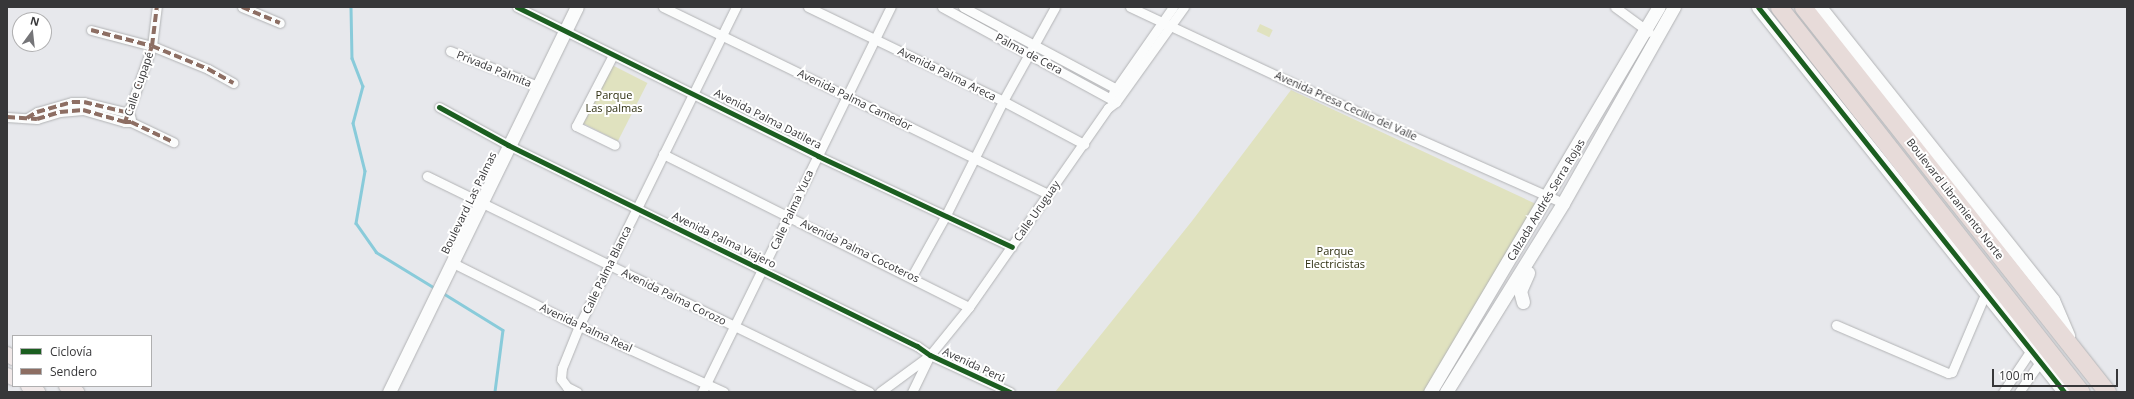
<!DOCTYPE html>
<meta charset="utf-8">
<style>
body{margin:0}
#map{position:relative;width:2134px;height:399px;overflow:hidden;background:#e7e8ec;font-family:"Open Sans",sans-serif}
div>[style]{position:absolute}
.green>*{inset:0;background:#e0e2bf;transform-origin:0 0}
.stream>*{height:2.5px;margin:-1.25px;padding:0 1.25px;transform-origin:1.25px;border-radius:1.25px;background:#89cbda}
.roads{filter:drop-shadow(0 0 1px #b2b3b5) drop-shadow(0 0 1px #b2b3b5)}
.street>*{height:9px;margin:-4.5px;padding:0 4.5px;transform-origin:4.5px;border-radius:4.5px;background:#fbfcfc}
.secondary>*{height:13px;margin:-6.5px;padding:0 6.5px;transform-origin:6.5px;border-radius:6.5px;background:#fbfcfc}
.primary>*{height:14px;margin:-7px;padding:0 7px;transform-origin:7px;border-radius:7px;background:#f0e8e8}
.highway>*{height:17px;margin:-8.5px;padding:0 8.5px;transform-origin:8.5px;border-radius:8.5px;background:#e7dbd9}
.quiet>*{height:4px;margin-top:-2px;transform-origin:0;background:repeating-linear-gradient(90deg,#8d6e63 0 8px,transparent 0 12px)}
.cycleway>*{height:5px;margin:-2.5px;padding:0 2.5px;transform-origin:2.5px;border-radius:2.5px;background:#1b5e20}
span{translate:-50% -50%;white-space:nowrap;text-align:center;line-height:1.15;-webkit-text-stroke:4px #fff;paint-order:stroke}
.street-label{font-size:11px;color:#373739}
.park-label{font-size:11px;color:#2f3011}
.frame{position:absolute;inset:0;border:8px solid #373739;pointer-events:none}
.legend{position:absolute;left:12px;top:335px;width:140px;height:52px;box-sizing:border-box;background:#fff;border:1px solid #afafb0;margin:0;padding:5px 7px;list-style:none;font-size:12px;color:#373739}
.legend li{display:flex;align-items:center;gap:8px;height:20px}
.legend b{width:20px;border:1px solid #afafb0}
.north{position:absolute;left:12px;top:12px;width:40px;height:40px;box-sizing:border-box;background:#fff;border:1px solid #afafb0;border-radius:50%;rotate:15deg;font-size:11px;font-weight:700;line-height:16px;text-align:center;color:#373739}
.north::after{content:'';display:block;margin:auto;width:14px;height:18px;background:#757578;clip-path:polygon(50% 0,100% 100%,50% 72%,0 100%)}
.scale{position:absolute;left:1992px;top:369px;width:126px;height:18px;box-sizing:border-box;border:2px solid #373739;border-top:0;padding-left:5px;font-size:12px;line-height:14px;white-space:nowrap;color:#373739;-webkit-text-stroke:3px #fff;paint-order:stroke}
</style>
<div id="map">
<div class="green">
<i style="left:1260px;top:24px;width:14px;height:8px;rotate:25deg"></i>
<i style="left:610px;top:64px;width:42px;height:65px;rotate:27deg"></i>
<i style="clip-path:polygon(1291px 90px,1536px 204px,1425px 392px,1055px 392px,1192px 221px)"></i>
</div>
<div class="stream">
<i style="left:351px;top:7px;width:51px;rotate:88.9deg"></i>
<i style="left:352px;top:58px;width:30px;rotate:69deg"></i>
<i style="left:363px;top:86px;width:38px;rotate:105deg"></i>
<i style="left:353px;top:123px;width:49px;rotate:76deg"></i>
<i style="left:365px;top:171px;width:53px;rotate:99.8deg"></i>
<i style="left:356px;top:223px;width:35px;rotate:55deg"></i>
<i style="left:376px;top:252px;width:69px;rotate:31.4deg"></i>
<i style="left:443px;top:293px;width:70px;rotate:31.7deg"></i>
<i style="left:503px;top:330px;width:63px;rotate:97.4deg"></i>
</div>
<div class="roads">
<div class="street">
<i style="left:242px;top:7px;width:41px;rotate:22.8deg"></i>
<i style="left:517px;top:7px;width:336px;rotate:26.3deg"></i>
<i style="left:818px;top:156px;width:214px;rotate:25.1deg"></i>
<i style="left:663px;top:7px;width:428px;rotate:25.9deg"></i>
<i style="left:808px;top:7px;width:216px;rotate:25.7deg"></i>
<i style="left:1003px;top:101px;width:92px;rotate:28deg"></i>
<i style="left:942px;top:7px;width:198px;rotate:28.6deg"></i>
<i style="left:963px;top:7px;width:180px;rotate:28.1deg"></i>
<i style="left:1130px;top:7px;width:177px;rotate:25.1deg"></i>
<i style="left:1290px;top:82px;width:299px;rotate:23.9deg"></i>
<i style="left:1615px;top:7px;width:42px;rotate:36.3deg"></i>
<i style="left:91px;top:30px;width:63px;rotate:14.7deg"></i>
<i style="left:152px;top:46px;width:61px;rotate:22.3deg"></i>
<i style="left:208px;top:69px;width:29px;rotate:29deg"></i>
<i style="left:450px;top:51px;width:95px;rotate:21.7deg"></i>
<i style="left:613px;top:55px;width:80px;rotate:117.5deg"></i>
<i style="left:576px;top:126px;width:43px;rotate:26deg"></i>
<i style="left:1113px;top:93px;width:105px;rotate:-55.1deg"></i>
<i style="left:439px;top:107px;width:79px;rotate:28.8deg"></i>
<i style="left:508px;top:145px;width:456px;rotate:26.2deg"></i>
<i style="left:917px;top:346px;width:16px;rotate:35deg"></i>
<i style="left:930px;top:355px;width:88px;rotate:24.8deg"></i>
<i style="left:7px;top:117px;width:30px;rotate:4deg"></i>
<i style="left:37px;top:119px;width:24px;rotate:-17deg"></i>
<i style="left:60px;top:112px;width:23px;rotate:-5deg"></i>
<i style="left:83px;top:110px;width:44px;rotate:15.9deg"></i>
<i style="left:125px;top:122px;width:6px"></i>
<i style="left:131px;top:122px;width:47px;rotate:25.5deg"></i>
<i style="left:27px;top:118px;width:12px;rotate:-31deg"></i>
<i style="left:37px;top:112px;width:36px;rotate:-16deg"></i>
<i style="left:72px;top:102px;width:12px"></i>
<i style="left:84px;top:102px;width:46px;rotate:13.7deg"></i>
<i style="left:129px;top:113px;width:6px;rotate:72deg"></i>
<i style="left:125px;top:122px;width:81px;rotate:-70.4deg"></i>
<i style="left:152px;top:46px;width:39px;rotate:-83deg"></i>
<i style="left:663px;top:154px;width:342px;rotate:26.6deg"></i>
<i style="left:427px;top:176px;width:492px;rotate:26deg"></i>
<i style="left:451px;top:262px;width:143px;rotate:26.6deg"></i>
<i style="left:579px;top:326px;width:159px;rotate:24.5deg"></i>
<i style="left:912px;top:276px;width:70px;rotate:-60.9deg"></i>
<i style="left:946px;top:215px;width:127px;rotate:-63.4deg"></i>
<i style="left:1003px;top:101px;width:107px;rotate:-61deg"></i>
<i style="left:1836px;top:325px;width:122px;rotate:23.2deg"></i>
<i style="left:1948px;top:373px;width:4px;rotate:-14deg"></i>
<i style="left:1952px;top:372px;width:87px;rotate:-67deg"></i>
<i style="left:577px;top:392px;width:11px;rotate:-153deg"></i>
<i style="left:567px;top:387px;width:10px;rotate:-127deg"></i>
<i style="left:561px;top:379px;width:11px;rotate:-85deg"></i>
<i style="left:562px;top:368px;width:45px;rotate:-68deg"></i>
<i style="left:579px;top:326px;width:356px;rotate:-63.8deg"></i>
<i style="left:702px;top:392px;width:429px;rotate:-63.9deg"></i>
<i style="left:880px;top:392px;width:61px;rotate:-36.3deg"></i>
<i style="left:912px;top:392px;width:41px;rotate:-64.1deg"></i>
<i style="left:930px;top:355px;width:62px;rotate:-50.9deg"></i>
<i style="left:969px;top:307px;width:243px;rotate:-55.1deg"></i>
<i style="left:1108px;top:108px;width:10px;rotate:-37deg"></i>
<i style="left:1116px;top:102px;width:117px;rotate:-54.4deg"></i>
<i style="left:2003px;top:392px;width:50px;rotate:-56.3deg"></i>
<i style="left:2019px;top:392px;width:38px;rotate:-55deg"></i>
</div>
<div class="secondary">
<i style="left:1758px;top:7px;width:492px;rotate:51.5deg"></i>
<i style="left:1820px;top:7px;width:374px;rotate:51.5deg"></i>
<i style="left:2053px;top:300px;width:39px;rotate:67deg"></i>
<i style="left:1523px;top:302px;width:11px;rotate:-105deg"></i>
<i style="left:1520px;top:291px;width:20px;rotate:-66deg"></i>
<i style="left:389px;top:392px;width:428px;rotate:-64deg"></i>
<i style="left:1430px;top:392px;width:448px;rotate:-59.3deg"></i>
<i style="left:1446px;top:392px;width:222px;rotate:-58.2deg"></i>
<i style="left:1563px;top:203px;width:225px;rotate:-60.5deg"></i>
</div>
<div class="primary">
<i style="left:7px;top:354px;width:7px;rotate:34deg"></i>
<i style="left:7px;top:375px;width:7px;rotate:27deg"></i>
<i style="left:28px;top:386px;width:12px;rotate:31deg"></i>
<i style="left:66px;top:386px;width:13px;rotate:29deg"></i>
</div>
<div class="highway">
<i style="left:1779px;top:7px;width:489px;rotate:51.9deg"></i>
<i style="left:1803px;top:7px;width:491px;rotate:51.7deg"></i>
</div>
</div>
<div class="quiet">
<i style="left:242px;top:7px;width:41px;rotate:22.8deg"></i>
<i style="left:91px;top:30px;width:63px;rotate:14.7deg"></i>
<i style="left:152px;top:46px;width:61px;rotate:22.3deg"></i>
<i style="left:208px;top:69px;width:29px;rotate:29deg"></i>
<i style="left:7px;top:117px;width:30px;rotate:4deg"></i>
<i style="left:37px;top:119px;width:24px;rotate:-17deg"></i>
<i style="left:60px;top:112px;width:23px;rotate:-5deg"></i>
<i style="left:83px;top:110px;width:44px;rotate:15.9deg"></i>
<i style="left:125px;top:122px;width:6px"></i>
<i style="left:131px;top:122px;width:47px;rotate:25.5deg"></i>
<i style="left:27px;top:118px;width:12px;rotate:-31deg"></i>
<i style="left:37px;top:112px;width:36px;rotate:-16deg"></i>
<i style="left:72px;top:102px;width:12px"></i>
<i style="left:84px;top:102px;width:46px;rotate:13.7deg"></i>
<i style="left:129px;top:113px;width:3px;rotate:72deg"></i>
<i style="left:125px;top:122px;width:81px;rotate:-70.4deg"></i>
<i style="left:152px;top:46px;width:39px;rotate:-83deg"></i>
</div>
<div class="cycleway">
<i style="left:517px;top:7px;width:336px;rotate:26.3deg"></i>
<i style="left:818px;top:156px;width:214px;rotate:25.1deg"></i>
<i style="left:1758px;top:7px;width:492px;rotate:51.5deg"></i>
<i style="left:439px;top:107px;width:79px;rotate:28.8deg"></i>
<i style="left:508px;top:145px;width:456px;rotate:26.2deg"></i>
<i style="left:917px;top:346px;width:16px;rotate:35deg"></i>
<i style="left:930px;top:355px;width:88px;rotate:24.8deg"></i>
</div>
<div class="street-label">
<span style="left:1029px;top:54px;rotate:28deg">Palma de Cera</span>
<span style="left:494px;top:69px;rotate:22deg">Privada Palmita</span>
<span style="left:947px;top:74px;rotate:26deg">Avenida Palma Areca</span>
<span style="left:139px;top:84px;rotate:-71deg">Calle Cupapé</span>
<span style="left:855px;top:100px;rotate:26deg">Avenida Palma Camedor</span>
<span style="left:1346px;top:106px;rotate:24deg">Avenida Presa Cecilio del Valle</span>
<span style="left:768px;top:119px;rotate:27deg">Avenida Palma Datilera</span>
<span style="left:1955px;top:199px;rotate:52deg">Boulevard Libramiento Norte</span>
<span style="left:1546px;top:200px;rotate:-59deg">Calzada Andrés Serra Rojas</span>
<span style="left:469px;top:203px;rotate:-64deg">Boulevard Las Palmas</span>
<span style="left:792px;top:210px;rotate:-65deg">Calle Palma Yuca</span>
<span style="left:1037px;top:211px;rotate:-55deg">Calle Uruguay</span>
<span style="left:724px;top:240px;rotate:26deg">Avenida Palma Viajero</span>
<span style="left:860px;top:251px;rotate:26deg">Avenida Palma Cocoteros</span>
<span style="left:607px;top:270px;rotate:-64deg">Calle Palma Blanca</span>
<span style="left:674px;top:297px;rotate:26deg">Avenida Palma Corozo</span>
<span style="left:586px;top:328px;rotate:25deg">Avenida Palma Real</span>
<span style="left:974px;top:365px;rotate:25deg">Avenida Perú</span>
</div>
<div class="park-label">
<span style="left:614px;top:102px">Parque<br>Las palmas</span>
<span style="left:1335px;top:258px">Parque<br>Electricistas</span>
</div>
<div class="frame"></div>
<ul class="legend">
<li><b style="height:5px;background:#1b5e20"></b>Ciclovía</li>
<li><b style="height:5px;background:#8d6e63"></b>Sendero</li>
</ul>
<div class="north">N</div>
<div class="scale">100 m</div>
</div>
